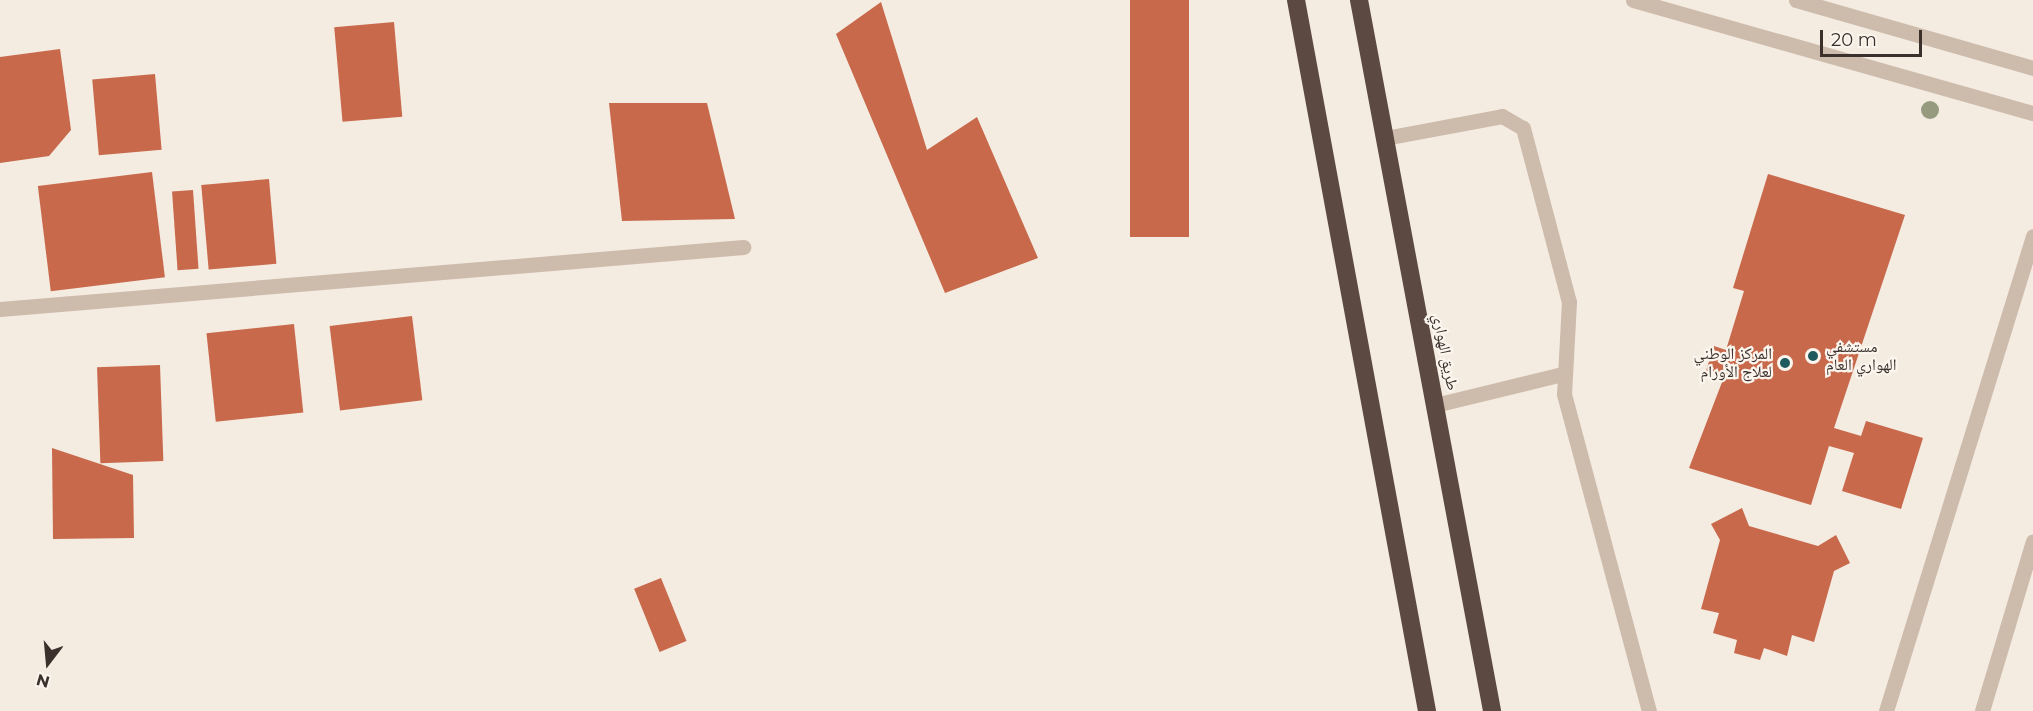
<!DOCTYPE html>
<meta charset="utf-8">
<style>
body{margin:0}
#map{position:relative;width:2033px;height:711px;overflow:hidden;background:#f4ebe1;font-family:Montserrat,"Noto Naskh Arabic",sans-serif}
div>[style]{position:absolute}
.building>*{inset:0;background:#c8694b;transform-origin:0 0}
.minor>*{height:15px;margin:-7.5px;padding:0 7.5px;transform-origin:7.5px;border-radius:7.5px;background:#cdbbac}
.highway>*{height:18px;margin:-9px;padding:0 9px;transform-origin:9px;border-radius:9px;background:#5c4a42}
.trees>*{width:18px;height:18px;margin:-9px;border-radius:50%;background:#969b7f}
.dots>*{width:16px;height:16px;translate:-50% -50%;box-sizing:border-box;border:3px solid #fbf5ee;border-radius:50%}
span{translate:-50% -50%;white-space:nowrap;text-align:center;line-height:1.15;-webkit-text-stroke:4.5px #fbf5ee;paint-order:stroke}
.poi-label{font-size:16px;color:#3b302b}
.left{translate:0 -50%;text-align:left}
.right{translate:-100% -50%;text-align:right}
.street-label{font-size:16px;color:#3b302b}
.north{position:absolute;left:18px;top:633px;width:60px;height:60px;-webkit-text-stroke:4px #fbf5ee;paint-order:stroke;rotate:196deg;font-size:16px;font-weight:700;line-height:24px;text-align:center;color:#3b302b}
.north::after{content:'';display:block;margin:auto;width:21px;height:27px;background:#3b302b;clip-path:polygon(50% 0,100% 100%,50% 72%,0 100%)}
.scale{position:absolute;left:1820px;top:30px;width:102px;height:27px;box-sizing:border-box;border:3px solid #3b302b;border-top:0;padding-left:8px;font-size:18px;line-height:21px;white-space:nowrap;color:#3b302b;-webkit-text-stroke:4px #fbf5ee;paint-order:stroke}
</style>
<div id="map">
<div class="building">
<i style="left:1130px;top:0;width:59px;height:237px"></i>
<i style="clip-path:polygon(881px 2px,927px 150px,977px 117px,1038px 258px,945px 293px,836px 34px)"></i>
<i style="left:394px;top:22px;width:95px;height:60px;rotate:85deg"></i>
<i style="clip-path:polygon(60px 49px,71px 130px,49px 156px,0 163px,0 57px)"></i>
<i style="left:155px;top:74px;width:76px;height:63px;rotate:85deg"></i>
<i style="clip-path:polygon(609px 103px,707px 103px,735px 219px,622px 221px)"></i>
<i style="left:152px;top:172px;width:106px;height:115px;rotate:83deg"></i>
<i style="clip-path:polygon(1768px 174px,1905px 215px,1834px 428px,1861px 436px,1866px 421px,1923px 438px,1901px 509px,1842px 491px,1854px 453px,1829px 446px,1811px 505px,1689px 468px,1724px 377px,1706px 371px,1714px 346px,1726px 350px,1744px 291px,1733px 288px)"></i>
<i style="left:269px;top:179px;width:85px;height:68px;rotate:85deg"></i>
<i style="left:193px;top:190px;width:79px;height:21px;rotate:86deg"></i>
<i style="left:412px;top:316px;width:85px;height:83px;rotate:83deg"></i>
<i style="left:294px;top:324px;width:89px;height:88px;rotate:84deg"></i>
<i style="left:160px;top:365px;width:96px;height:63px;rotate:88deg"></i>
<i style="clip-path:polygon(52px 448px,133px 475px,134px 538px,53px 539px)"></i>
<i style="clip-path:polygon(1742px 508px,1749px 526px,1818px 546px,1836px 535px,1850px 563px,1834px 571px,1814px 642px,1792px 635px,1787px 656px,1764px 648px,1760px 660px,1734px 653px,1737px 640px,1713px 633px,1719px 613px,1701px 609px,1720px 540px,1711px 524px)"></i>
<i style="left:661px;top:578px;width:68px;height:29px;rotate:68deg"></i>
</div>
<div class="minor">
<i style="left:1633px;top:0;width:416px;rotate:15.8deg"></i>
<i style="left:1796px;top:0;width:247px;rotate:16deg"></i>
<i style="left:1385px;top:138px;width:119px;rotate:-10.6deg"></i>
<i style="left:1502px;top:116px;width:24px;rotate:30deg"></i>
<i style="left:1523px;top:128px;width:180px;rotate:75.2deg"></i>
<i style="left:1569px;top:302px;width:92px;rotate:93.1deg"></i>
<i style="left:1564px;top:394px;width:328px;rotate:75deg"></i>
<i style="left:0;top:309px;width:746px;rotate:-4.77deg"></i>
<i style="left:1435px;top:405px;width:131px;rotate:-13.7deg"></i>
<i style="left:1886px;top:711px;width:497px;rotate:-72.8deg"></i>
<i style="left:1982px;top:711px;width:177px;rotate:-73.3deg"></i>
</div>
<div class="highway">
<i style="left:1296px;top:0;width:723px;rotate:79.56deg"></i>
<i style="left:1359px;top:0;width:723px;rotate:79.4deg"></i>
</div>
<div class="trees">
<i style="left:1930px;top:110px"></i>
</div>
<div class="dots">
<i style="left:1813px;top:356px;background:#1f5a5e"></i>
<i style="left:1785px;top:363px;background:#1f5a5e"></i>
</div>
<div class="poi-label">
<span class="left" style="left:1826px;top:356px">مستشفي<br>الهواري العام</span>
<span class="right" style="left:1772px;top:363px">المركز الوطني<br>لعلاج الأورام</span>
</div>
<div class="street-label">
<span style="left:1445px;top:352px;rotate:79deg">طريق الهواري</span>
</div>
<div class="north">N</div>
<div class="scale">20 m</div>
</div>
